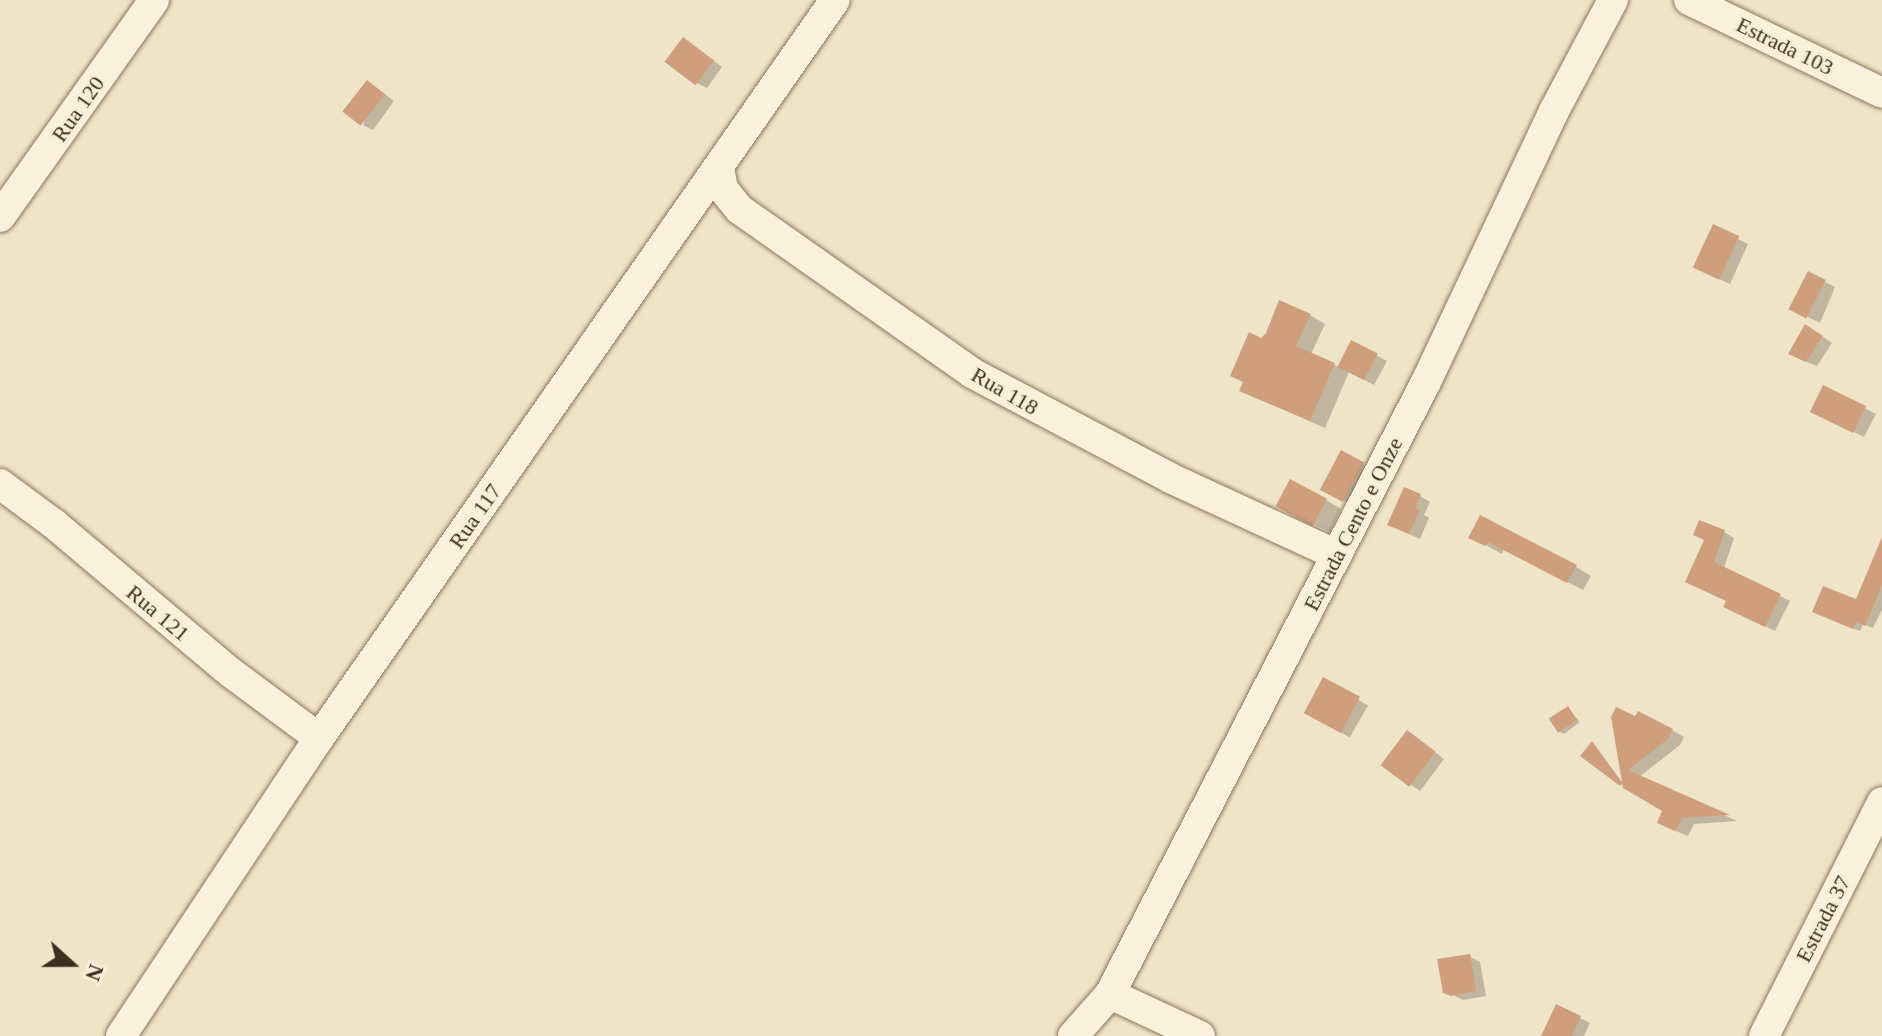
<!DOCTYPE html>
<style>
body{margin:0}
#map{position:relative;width:1882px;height:1036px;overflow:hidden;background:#f0e4c8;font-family:"Times New Roman",serif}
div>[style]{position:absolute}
.shadow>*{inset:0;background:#0003;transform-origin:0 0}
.building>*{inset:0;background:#cf9f7d;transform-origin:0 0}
.roads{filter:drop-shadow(0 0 2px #8d765c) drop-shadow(0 0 2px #8d765c)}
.minor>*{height:30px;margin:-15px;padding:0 15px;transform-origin:15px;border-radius:15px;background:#faf1dc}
span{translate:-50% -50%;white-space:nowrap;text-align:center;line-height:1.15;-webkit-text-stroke:6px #f7eed8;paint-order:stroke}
.street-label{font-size:22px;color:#3d2e20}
.north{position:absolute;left:32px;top:924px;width:80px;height:80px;-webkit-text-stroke:6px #f7eed8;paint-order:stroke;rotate:111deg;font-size:22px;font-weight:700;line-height:32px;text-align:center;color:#3d2e20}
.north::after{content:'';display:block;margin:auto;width:28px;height:36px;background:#3d2e20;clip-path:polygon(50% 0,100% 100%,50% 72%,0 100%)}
</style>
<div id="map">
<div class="shadow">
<i style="clip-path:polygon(693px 46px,722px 67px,707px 88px,697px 83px)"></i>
<i style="clip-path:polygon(377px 88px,394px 101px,373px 130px,363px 125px)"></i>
<i style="clip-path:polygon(1714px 227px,1748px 244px,1730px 284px,1706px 273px)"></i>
<i style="clip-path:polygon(1809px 274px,1835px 287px,1820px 323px,1804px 315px)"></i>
<i style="clip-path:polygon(1310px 315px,1325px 324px,1311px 354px,1339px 367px,1352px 342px,1387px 361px,1374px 385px,1349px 372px,1325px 428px,1257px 398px,1261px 340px)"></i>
<i style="clip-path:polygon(1816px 332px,1832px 343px,1817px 366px,1800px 359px)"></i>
<i style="clip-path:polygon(1824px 387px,1876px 414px,1864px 437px,1822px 416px)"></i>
<i style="clip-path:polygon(1342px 453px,1379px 473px,1360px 509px,1339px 498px)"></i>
<i style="clip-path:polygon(1420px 496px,1430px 502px,1424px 515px,1429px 518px,1420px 539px,1400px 530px)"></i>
<i style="clip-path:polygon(1326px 500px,1341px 509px,1330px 532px,1294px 515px)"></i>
<i style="clip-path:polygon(1724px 532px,1734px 538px,1724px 568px,1790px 601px,1775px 631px,1736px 612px,1728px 601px,1706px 541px)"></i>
<i style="clip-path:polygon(1471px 537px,1576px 567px,1591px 576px,1583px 590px,1504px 549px,1502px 554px)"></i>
<i style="clip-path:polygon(1882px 550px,1882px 610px,1873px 628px,1863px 624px,1860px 631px,1821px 615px,1857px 602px)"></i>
<i style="left:1324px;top:680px;width:51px;height:37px;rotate:30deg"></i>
<i style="clip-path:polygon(1568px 708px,1580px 722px,1564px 734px,1559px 731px)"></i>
<i style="clip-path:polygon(1613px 717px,1672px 730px,1684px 737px,1680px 745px,1639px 777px,1737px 821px,1694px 824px,1688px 836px,1671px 829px,1664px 810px,1621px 784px,1593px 743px,1625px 786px)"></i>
<i style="clip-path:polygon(1417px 738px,1444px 759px,1420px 791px,1383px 765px)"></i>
<i style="clip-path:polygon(1469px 956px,1480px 962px,1486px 996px,1463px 1000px,1445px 991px)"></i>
<i style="clip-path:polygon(1557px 1007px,1590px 1023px,1584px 1036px,1545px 1036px)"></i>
</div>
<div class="building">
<i style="left:683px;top:37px;width:39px;height:31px;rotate:37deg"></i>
<i style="left:367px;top:80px;width:23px;height:40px;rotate:38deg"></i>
<i style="left:1713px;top:224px;width:29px;height:48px;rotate:25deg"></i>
<i style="left:1808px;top:271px;width:20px;height:43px;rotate:27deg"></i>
<i style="clip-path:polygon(1279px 300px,1311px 314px,1296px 346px,1335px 363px,1310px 421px,1239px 391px,1243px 382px,1230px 376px,1249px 332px,1261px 338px,1266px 333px)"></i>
<i style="clip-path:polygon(1805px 324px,1823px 336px,1806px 362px,1788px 354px)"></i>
<i style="left:1351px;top:340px;width:30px;height:30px;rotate:27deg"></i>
<i style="left:1823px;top:385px;width:48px;height:30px;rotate:26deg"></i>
<i style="left:1341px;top:450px;width:26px;height:45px;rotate:28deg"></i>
<i style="left:1290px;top:479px;width:42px;height:31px;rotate:28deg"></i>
<i style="clip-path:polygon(1404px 487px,1421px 494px,1415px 508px,1420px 510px,1409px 534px,1387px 525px)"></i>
<i style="clip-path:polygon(1480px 515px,1577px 565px,1567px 583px,1488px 542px,1485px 546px,1468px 538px)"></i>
<i style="clip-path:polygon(1699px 520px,1725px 530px,1714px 562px,1781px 594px,1765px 627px,1723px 607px,1726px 601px,1685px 582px,1704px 540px,1693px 535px)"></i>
<i style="clip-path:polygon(1882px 537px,1882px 585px,1865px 626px,1856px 622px,1853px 629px,1812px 612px,1823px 586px,1856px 599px)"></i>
<i style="left:1323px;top:677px;width:42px;height:41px;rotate:28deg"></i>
<i style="left:1568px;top:706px;width:17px;height:23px;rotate:57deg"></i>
<i style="clip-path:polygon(1616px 707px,1635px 716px,1638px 711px,1673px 729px,1668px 739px,1628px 770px,1730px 815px,1682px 818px,1675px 831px,1657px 823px,1662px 811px,1623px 788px,1611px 717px)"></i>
<i style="left:1407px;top:730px;width:36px;height:44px;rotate:37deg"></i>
<i style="clip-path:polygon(1592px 741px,1622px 783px,1620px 786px,1580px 756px)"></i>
<i style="clip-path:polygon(1470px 954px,1476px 991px,1451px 996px,1443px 993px,1437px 959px)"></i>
<i style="clip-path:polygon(1556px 1004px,1581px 1016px,1572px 1036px,1541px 1036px)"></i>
</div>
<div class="roads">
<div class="minor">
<i style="left:1689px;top:0;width:214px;rotate:25.7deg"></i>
<i style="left:719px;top:168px;width:21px;rotate:79deg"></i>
<i style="left:723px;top:189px;width:26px;rotate:51deg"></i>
<i style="left:739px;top:209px;width:285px;rotate:35.1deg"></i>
<i style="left:972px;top:373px;width:224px;rotate:27.9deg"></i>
<i style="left:1170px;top:478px;width:184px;rotate:24.8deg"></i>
<i style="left:0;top:217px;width:266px;rotate:-54.6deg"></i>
<i style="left:0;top:484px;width:67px;rotate:36.5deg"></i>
<i style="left:54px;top:524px;width:230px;rotate:40.1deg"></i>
<i style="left:230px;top:672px;width:111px;rotate:36.6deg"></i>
<i style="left:1110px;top:994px;width:99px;rotate:25deg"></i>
<i style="left:121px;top:1036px;width:358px;rotate:-56.4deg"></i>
<i style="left:319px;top:738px;width:900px;rotate:-55.04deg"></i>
<i style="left:1073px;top:1036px;width:56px;rotate:-48.6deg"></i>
<i style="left:1110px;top:994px;width:687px;rotate:-62.69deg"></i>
<i style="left:1425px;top:384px;width:302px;rotate:-64.7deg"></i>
<i style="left:1554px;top:111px;width:126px;rotate:-62deg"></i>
<i style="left:1764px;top:1036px;width:262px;rotate:-63.2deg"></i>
</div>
</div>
<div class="street-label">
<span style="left:1785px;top:46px;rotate:26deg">Estrada 103</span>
<span style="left:78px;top:109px;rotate:-55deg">Rua 120</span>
<span style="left:1005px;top:391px;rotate:30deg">Rua 118</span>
<span style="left:475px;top:516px;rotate:-55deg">Rua 117</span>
<span style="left:1353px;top:524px;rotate:-63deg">Estrada Cento e Onze</span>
<span style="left:158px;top:613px;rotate:40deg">Rua 121</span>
<span style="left:1823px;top:919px;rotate:-63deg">Estrada 37</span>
</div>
<div class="north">N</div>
</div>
